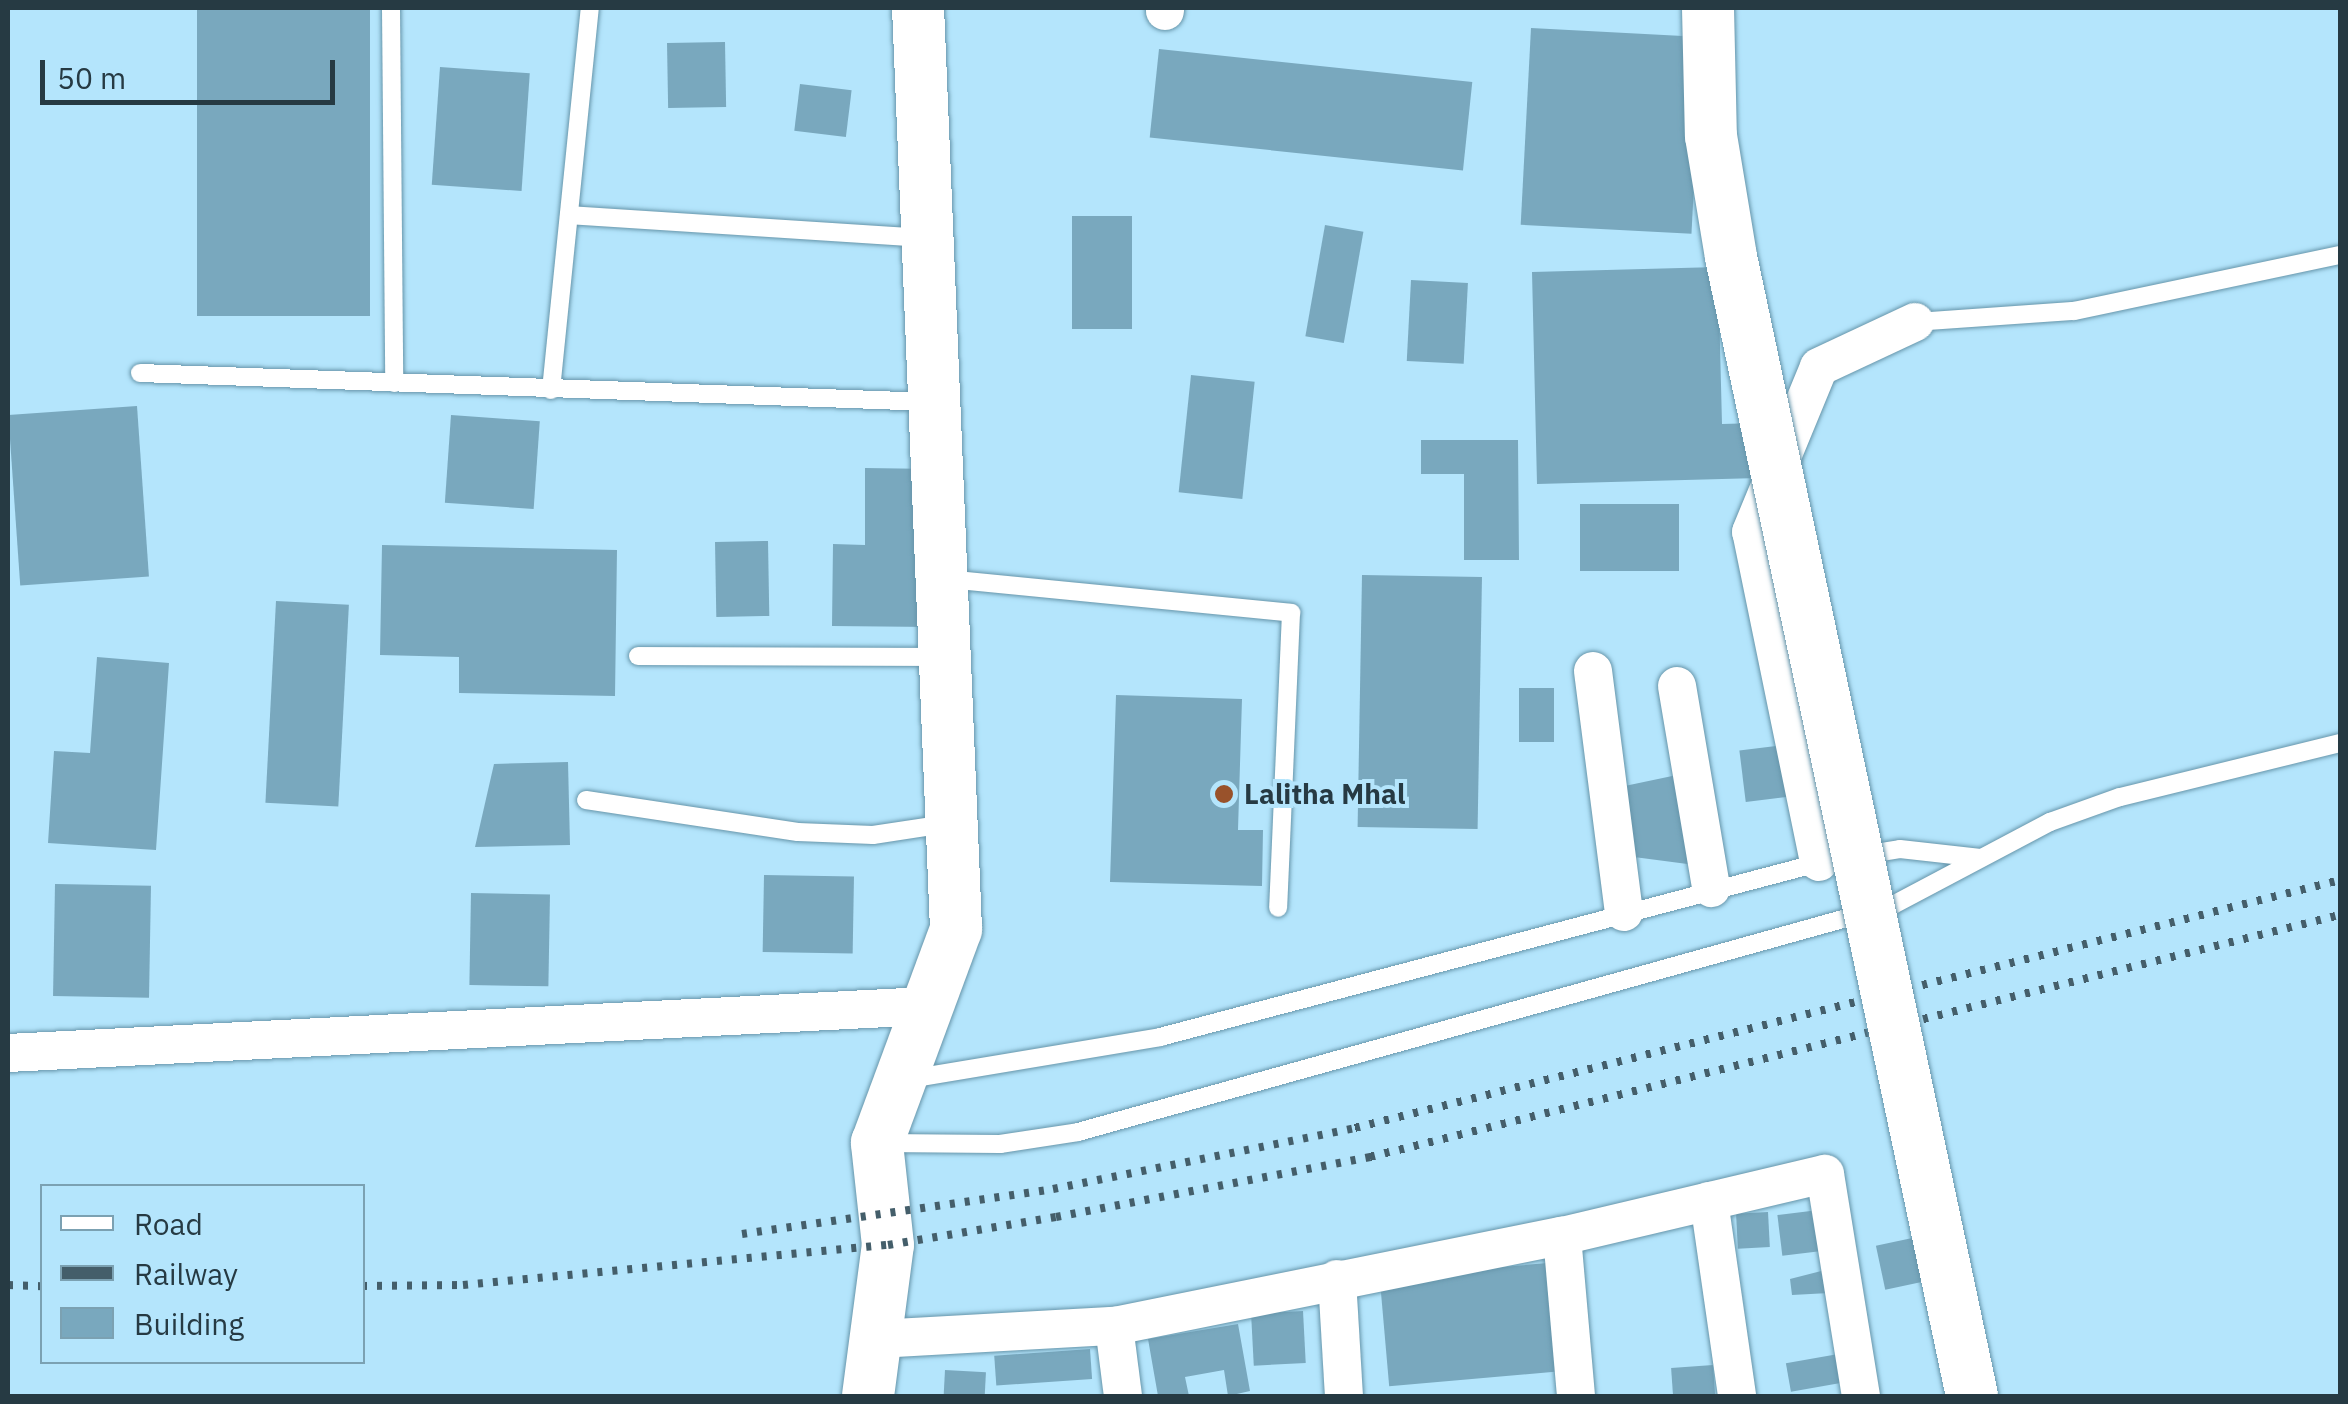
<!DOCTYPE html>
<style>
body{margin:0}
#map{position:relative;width:2348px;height:1404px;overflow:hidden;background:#b4e5fc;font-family:"IBM Plex Sans",sans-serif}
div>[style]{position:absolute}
.building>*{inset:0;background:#79a8be;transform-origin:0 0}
.roads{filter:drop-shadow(0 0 2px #6695aa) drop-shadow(0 0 2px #6695aa)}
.lane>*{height:18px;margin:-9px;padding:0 9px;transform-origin:9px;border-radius:9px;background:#fff}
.street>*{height:38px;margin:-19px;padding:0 19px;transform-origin:19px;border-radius:19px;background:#fff}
.secondary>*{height:52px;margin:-26px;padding:0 26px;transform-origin:26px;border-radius:26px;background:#fff}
.rail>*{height:8px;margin-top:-4px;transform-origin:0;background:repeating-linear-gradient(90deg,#445e6a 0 5px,transparent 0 15px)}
.bridges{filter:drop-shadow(0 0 2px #6695aa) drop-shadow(0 0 2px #6695aa)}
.secondary-bridge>*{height:52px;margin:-26px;padding:0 26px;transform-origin:26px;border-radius:26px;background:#fff}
.dots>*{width:28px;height:28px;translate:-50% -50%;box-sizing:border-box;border:5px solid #b4e5fc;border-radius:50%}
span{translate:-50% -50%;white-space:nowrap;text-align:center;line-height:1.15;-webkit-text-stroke:8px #b4e5fc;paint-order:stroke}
.poi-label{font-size:28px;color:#263a43;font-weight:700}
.left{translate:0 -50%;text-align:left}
.frame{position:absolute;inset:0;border:10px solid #263a43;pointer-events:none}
.legend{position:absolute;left:40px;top:1184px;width:325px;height:180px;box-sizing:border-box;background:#b4e5fc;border:2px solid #7ba1b2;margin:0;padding:12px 18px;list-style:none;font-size:30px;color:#263a43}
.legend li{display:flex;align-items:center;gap:20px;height:50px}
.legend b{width:50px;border:2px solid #7ba1b2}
.scale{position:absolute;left:40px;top:60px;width:295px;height:45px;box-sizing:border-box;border:5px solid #263a43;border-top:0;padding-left:12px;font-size:30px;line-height:35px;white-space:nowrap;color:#263a43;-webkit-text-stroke:8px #b4e5fc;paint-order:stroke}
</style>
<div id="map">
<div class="building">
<i style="left:197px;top:8px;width:173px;height:308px"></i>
<i style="left:1531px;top:28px;width:171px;height:197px;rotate:3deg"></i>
<i style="left:725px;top:42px;width:65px;height:58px;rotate:89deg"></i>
<i style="left:1159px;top:49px;width:315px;height:89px;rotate:6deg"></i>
<i style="left:440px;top:67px;width:90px;height:118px;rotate:4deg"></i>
<i style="left:800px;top:84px;width:52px;height:47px;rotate:7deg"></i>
<i style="left:1072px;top:216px;width:60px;height:113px"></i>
<i style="left:1325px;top:225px;width:39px;height:113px;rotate:10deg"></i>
<i style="clip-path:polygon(1718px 267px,1722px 424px,1758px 423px,1759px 478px,1537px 484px,1532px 272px)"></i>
<i style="left:1411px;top:280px;width:57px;height:81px;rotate:3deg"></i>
<i style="left:1191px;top:375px;width:64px;height:118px;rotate:6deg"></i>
<i style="left:137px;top:406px;width:171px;height:129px;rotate:86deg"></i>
<i style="left:451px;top:415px;width:89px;height:88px;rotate:4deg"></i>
<i style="clip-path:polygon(1421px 440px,1518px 440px,1519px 560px,1464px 560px,1464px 474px,1421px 474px)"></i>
<i style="clip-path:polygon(865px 468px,934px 469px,932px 627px,832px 626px,833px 544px,865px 545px)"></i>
<i style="left:1679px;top:504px;width:67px;height:99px;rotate:90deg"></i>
<i style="left:768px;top:541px;width:75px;height:53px;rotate:89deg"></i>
<i style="clip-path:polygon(382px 545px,617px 550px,615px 696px,459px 693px,459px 657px,380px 655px)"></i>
<i style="left:1362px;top:575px;width:120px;height:252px;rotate:1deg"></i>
<i style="left:276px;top:601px;width:73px;height:202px;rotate:3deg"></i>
<i style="clip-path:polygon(97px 657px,169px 663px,156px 850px,48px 843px,54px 751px,90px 753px)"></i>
<i style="left:1519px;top:688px;width:35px;height:54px"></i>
<i style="clip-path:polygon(1116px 695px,1242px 699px,1238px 830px,1263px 830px,1262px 886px,1110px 882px)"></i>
<i style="left:1792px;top:744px;width:52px;height:53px;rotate:83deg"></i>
<i style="clip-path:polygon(568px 762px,570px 845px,475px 847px,494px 764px)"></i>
<i style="clip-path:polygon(1677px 775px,1695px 865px,1634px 857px,1620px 787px)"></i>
<i style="left:764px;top:875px;width:90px;height:77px;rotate:1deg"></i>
<i style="left:55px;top:884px;width:96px;height:112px;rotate:1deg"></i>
<i style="left:471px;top:893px;width:79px;height:92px;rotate:1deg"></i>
<i style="left:1827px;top:1209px;width:41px;height:50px;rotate:83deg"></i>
<i style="left:1768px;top:1212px;width:35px;height:32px;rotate:87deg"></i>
<i style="left:1917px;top:1237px;width:45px;height:42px;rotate:78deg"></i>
<i style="left:1559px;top:1262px;width:109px;height:180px;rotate:85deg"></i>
<i style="clip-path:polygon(1833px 1268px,1829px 1293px,1792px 1295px,1790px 1279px)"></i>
<i style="left:1303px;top:1311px;width:52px;height:52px;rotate:87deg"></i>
<i style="clip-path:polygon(1238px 1324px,1250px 1391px,1228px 1396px,1224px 1370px,1185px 1377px,1189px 1396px,1158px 1396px,1148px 1339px)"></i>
<i style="left:1090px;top:1349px;width:30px;height:96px;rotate:86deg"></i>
<i style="left:1844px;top:1353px;width:29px;height:59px;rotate:80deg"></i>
<i style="left:1713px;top:1365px;width:30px;height:42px;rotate:86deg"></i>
<i style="left:945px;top:1370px;width:41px;height:26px;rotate:3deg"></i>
</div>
<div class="roads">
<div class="lane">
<i style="left:391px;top:8px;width:375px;rotate:89.5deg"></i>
<i style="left:569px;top:215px;width:355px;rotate:3.7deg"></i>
<i style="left:1915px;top:322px;width:159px;rotate:-4deg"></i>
<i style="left:2074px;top:311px;width:272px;rotate:-11.9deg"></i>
<i style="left:140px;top:373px;width:790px;rotate:2.1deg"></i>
<i style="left:551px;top:390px;width:384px;rotate:-84.2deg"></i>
<i style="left:947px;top:579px;width:346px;rotate:5.6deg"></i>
<i style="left:1291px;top:613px;width:295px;rotate:92.5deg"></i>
<i style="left:638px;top:656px;width:301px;rotate:0.2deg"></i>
<i style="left:586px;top:800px;width:214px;rotate:8.6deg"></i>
<i style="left:798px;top:832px;width:75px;rotate:2.3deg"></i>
<i style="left:873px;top:835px;width:74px;rotate:-8.6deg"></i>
<i style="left:1863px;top:855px;width:37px;rotate:-9deg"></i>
<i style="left:1900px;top:849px;width:81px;rotate:6.4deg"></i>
<i style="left:910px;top:1079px;width:254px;rotate:-9.5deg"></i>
<i style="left:1160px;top:1037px;width:685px;rotate:-14.81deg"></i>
<i style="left:882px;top:1143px;width:118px;rotate:0.5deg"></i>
<i style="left:1000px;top:1144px;width:79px;rotate:-8.7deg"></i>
<i style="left:1078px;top:1132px;width:846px;rotate:-15.56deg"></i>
<i style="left:1893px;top:905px;width:178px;rotate:-27.9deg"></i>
<i style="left:2050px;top:822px;width:74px;rotate:-19.7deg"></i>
<i style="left:2120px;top:797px;width:227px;rotate:-13.8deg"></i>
</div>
<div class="street">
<i style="left:1165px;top:11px;width:3px;rotate:-90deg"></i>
<i style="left:1593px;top:671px;width:243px;rotate:82.7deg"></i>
<i style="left:1677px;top:686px;width:205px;rotate:80.4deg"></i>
<i style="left:1819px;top:862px;width:337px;rotate:-101.6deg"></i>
<i style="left:1751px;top:532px;width:178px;rotate:-67.6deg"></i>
<i style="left:1819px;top:367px;width:106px;rotate:-25.1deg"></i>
<i style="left:8px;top:1053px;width:920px;rotate:-2.93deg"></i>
<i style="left:1709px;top:1201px;width:197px;rotate:81.8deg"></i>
<i style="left:1562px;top:1236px;width:161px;rotate:85deg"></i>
<i style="left:1337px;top:1279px;width:117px;rotate:86.6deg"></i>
<i style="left:1114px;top:1326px;width:71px;rotate:82.7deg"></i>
<i style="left:878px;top:1339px;width:236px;rotate:-3.2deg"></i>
<i style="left:1114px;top:1326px;width:457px;rotate:-11.4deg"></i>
<i style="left:1562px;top:1236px;width:270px;rotate:-13.3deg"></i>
<i style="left:1825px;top:1174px;width:225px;rotate:80.8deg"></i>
</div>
<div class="secondary">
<i style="left:868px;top:1396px;width:152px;rotate:-82.5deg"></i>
<i style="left:888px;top:1245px;width:103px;rotate:-96.2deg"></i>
<i style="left:877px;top:1143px;width:228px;rotate:-69.7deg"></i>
<i style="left:956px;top:929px;width:922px;rotate:-92.36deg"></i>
</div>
</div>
<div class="rail">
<i style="left:742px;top:1234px;width:314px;rotate:-8.2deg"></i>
<i style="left:1053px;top:1189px;width:308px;rotate:-11.4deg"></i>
<i style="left:1355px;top:1128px;width:1016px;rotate:-14.13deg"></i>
<i style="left:8px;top:1285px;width:34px;rotate:2deg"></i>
<i style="left:362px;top:1286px;width:101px;rotate:-0.6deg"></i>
<i style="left:463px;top:1285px;width:427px;rotate:-5.4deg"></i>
<i style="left:888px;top:1245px;width:170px;rotate:-9.5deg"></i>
<i style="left:1056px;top:1217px;width:320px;rotate:-10.8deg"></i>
<i style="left:1370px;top:1157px;width:1000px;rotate:-14.01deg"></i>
</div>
<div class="bridges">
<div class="secondary-bridge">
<i style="left:1708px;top:8px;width:128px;rotate:88.7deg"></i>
<i style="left:1711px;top:136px;width:123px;rotate:80.6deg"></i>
<i style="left:1731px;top:257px;width:1164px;rotate:78.05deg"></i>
</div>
</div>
<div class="dots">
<i style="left:1224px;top:794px;background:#99522b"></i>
</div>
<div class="poi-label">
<span class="left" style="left:1244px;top:794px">Lalitha Mhal</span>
</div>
<div class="frame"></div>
<ul class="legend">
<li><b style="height:12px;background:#fff"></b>Road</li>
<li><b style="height:12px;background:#445e6a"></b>Railway</li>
<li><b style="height:28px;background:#79a8be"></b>Building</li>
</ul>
<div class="scale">50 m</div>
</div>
